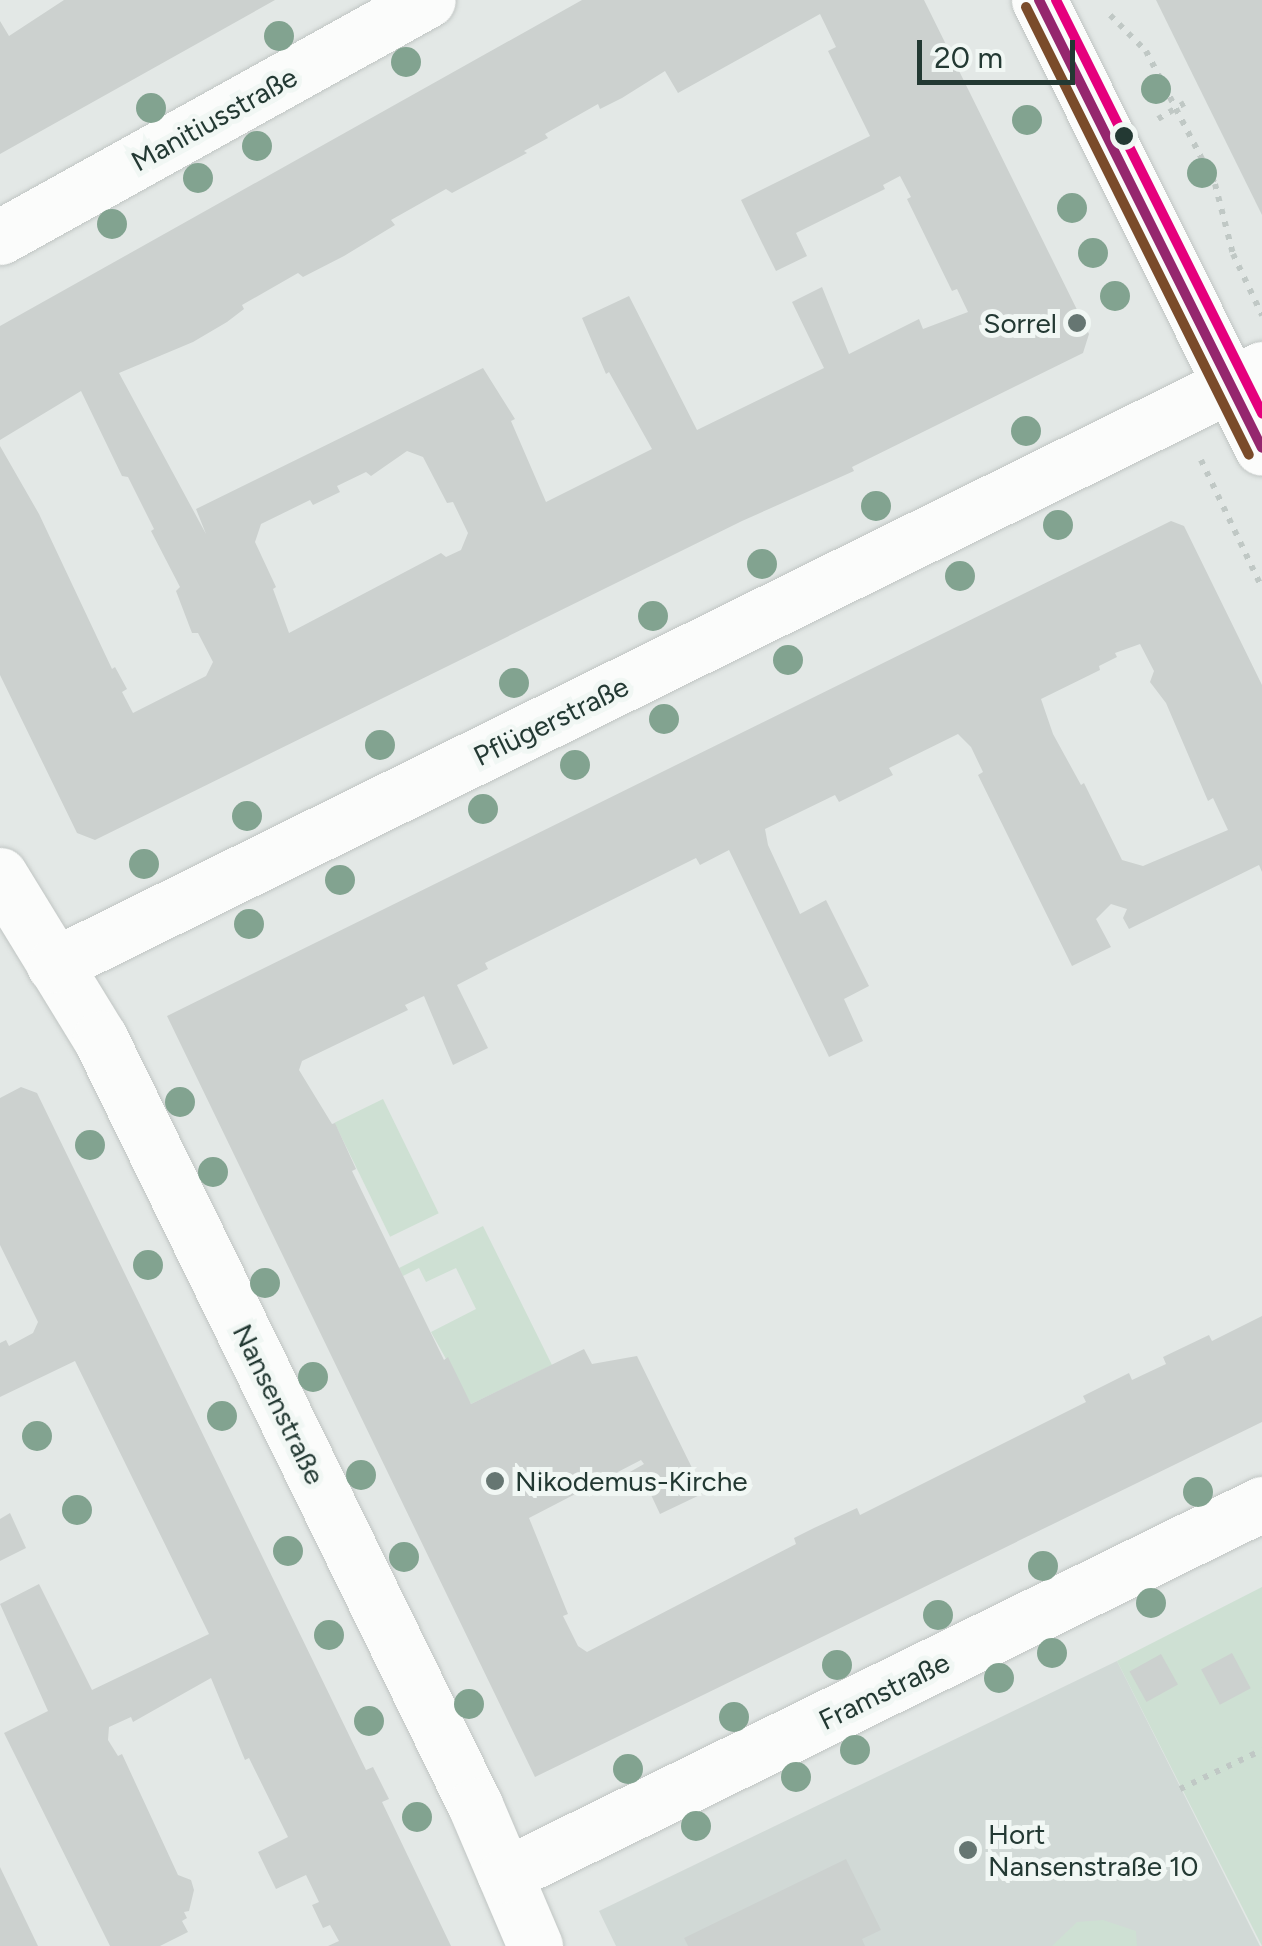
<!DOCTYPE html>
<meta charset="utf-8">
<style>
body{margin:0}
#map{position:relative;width:1262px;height:1946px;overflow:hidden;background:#e3e8e6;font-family:Figtree,sans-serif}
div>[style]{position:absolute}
.built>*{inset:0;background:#d1d9d6}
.green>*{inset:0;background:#cee0d3;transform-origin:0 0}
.building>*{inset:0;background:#ccd1cf;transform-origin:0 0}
.path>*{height:6px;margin-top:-3px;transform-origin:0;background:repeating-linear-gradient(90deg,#c0c8c5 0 5px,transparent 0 13px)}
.roads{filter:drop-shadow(0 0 2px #c0c5c3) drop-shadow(0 0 2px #c0c5c3)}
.minor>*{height:55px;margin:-27.5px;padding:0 27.5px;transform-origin:27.5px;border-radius:27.5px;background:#fbfcfb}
.tertiary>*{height:55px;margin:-27.5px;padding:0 27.5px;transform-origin:27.5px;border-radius:27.5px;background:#fbfcfb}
.bus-1>*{height:10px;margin:-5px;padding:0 5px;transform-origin:5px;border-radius:5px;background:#95276e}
.bus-2>*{height:10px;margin:-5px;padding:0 5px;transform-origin:5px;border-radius:5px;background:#7a4b2a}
.bus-3>*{height:10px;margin:-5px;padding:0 5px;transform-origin:5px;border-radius:5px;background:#e5007d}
.trees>*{width:30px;height:30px;margin:-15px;border-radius:50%;background:#82a390}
.dots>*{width:28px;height:28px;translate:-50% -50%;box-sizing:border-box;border:5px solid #f1f7f4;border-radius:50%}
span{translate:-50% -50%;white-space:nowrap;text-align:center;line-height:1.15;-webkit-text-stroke:10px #f1f7f4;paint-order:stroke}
.street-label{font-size:28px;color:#233933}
.poi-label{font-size:28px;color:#233933}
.right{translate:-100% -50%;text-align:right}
.left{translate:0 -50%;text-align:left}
.scale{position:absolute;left:917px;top:40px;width:158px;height:45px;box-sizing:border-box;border:5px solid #233933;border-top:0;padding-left:12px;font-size:30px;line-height:35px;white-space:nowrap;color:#233933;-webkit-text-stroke:8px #f1f7f4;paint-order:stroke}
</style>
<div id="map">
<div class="built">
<i style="clip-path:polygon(1117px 1661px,1260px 1946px,616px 1946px,599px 1911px)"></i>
</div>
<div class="green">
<i style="left:383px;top:1099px;width:127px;height:54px;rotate:64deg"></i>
<i style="clip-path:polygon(483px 1226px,552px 1365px,471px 1404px,431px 1332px,476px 1309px,456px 1268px,426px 1282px,419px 1268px,403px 1276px,399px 1268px)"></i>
<i style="clip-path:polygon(1262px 1587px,1262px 1946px,1117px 1661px)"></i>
<i style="clip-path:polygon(1103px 1920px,1136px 1931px,1137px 1946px,1052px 1946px,1077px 1922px)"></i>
</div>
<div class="building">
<i style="clip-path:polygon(64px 0,275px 0,0 154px,0 21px,9px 36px)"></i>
<i style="clip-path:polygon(evenodd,582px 0,924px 0,1089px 334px,1083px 353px,852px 467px,854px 471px,742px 521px,95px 840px,77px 833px,0 675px,0 446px,39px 514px,112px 669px,115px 667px,127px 689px,122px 692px,133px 713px,206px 676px,213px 662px,198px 633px,192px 633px,176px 591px,180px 587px,151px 531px,154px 529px,128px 477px,122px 476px,81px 391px,0 440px,0 326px,582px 0,820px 14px,836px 47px,828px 51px,870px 136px,741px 200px,767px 253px,776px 271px,807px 256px,796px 233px,885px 189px,883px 185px,900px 176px,911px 197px,907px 199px,952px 291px,957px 289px,968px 312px,923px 329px,919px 319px,849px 354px,822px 287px,792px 302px,824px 368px,697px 430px,629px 296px,582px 318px,606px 374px,609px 372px,652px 449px,546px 502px,511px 421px,515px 419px,483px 368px,196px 509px,206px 534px,119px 373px,193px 342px,227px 322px,244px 309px,242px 305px,298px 273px,303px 277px,344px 256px,395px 225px,391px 220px,446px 189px,452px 193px,527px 153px,524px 151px,548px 138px,545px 134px,598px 104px,600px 109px,622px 98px,665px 71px,678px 93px,820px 14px,582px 0,407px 451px,423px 457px,447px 503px,453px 502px,468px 533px,461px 550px,446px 557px,441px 553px,289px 633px,273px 589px,276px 587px,255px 542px,261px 524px,310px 500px,313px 505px,340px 492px,337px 486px,366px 472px,371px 476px,407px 451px)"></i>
<i style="clip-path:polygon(1156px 0,1262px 0,1262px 215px,1185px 59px)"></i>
<i style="clip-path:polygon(evenodd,1171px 521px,1184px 526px,1262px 685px,1262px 872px,1259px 865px,1129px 929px,1123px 918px,1127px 909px,1111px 904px,1096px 919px,1111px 947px,1072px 966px,978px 775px,983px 772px,971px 747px,958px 734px,889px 768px,893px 775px,839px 802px,835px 795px,765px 829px,768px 845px,800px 914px,826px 900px,869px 986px,844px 999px,863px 1041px,829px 1057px,729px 850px,700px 865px,696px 858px,485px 963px,488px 969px,457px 985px,488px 1048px,453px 1065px,424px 996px,405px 1005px,408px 1010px,302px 1061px,299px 1070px,332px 1124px,335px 1123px,356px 1169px,352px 1171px,444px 1360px,448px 1357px,471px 1404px,584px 1349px,592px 1364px,637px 1356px,697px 1478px,704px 1493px,660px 1514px,645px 1482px,634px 1487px,628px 1473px,644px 1464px,641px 1460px,529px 1518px,568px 1614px,563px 1616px,578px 1646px,587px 1652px,796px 1544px,794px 1538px,814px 1528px,857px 1508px,860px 1515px,1086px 1402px,1083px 1396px,1129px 1373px,1132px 1380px,1166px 1364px,1163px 1357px,1209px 1335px,1212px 1341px,1262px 1316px,1262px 1422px,535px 1777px,167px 1016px,1171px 521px,1140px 644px,1154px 671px,1150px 682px,1166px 703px,1208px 801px,1213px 798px,1228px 830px,1143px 866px,1122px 860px,1084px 783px,1081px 785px,1053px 734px,1041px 699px,1100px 670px,1099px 666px,1117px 657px,1115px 653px,1140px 644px)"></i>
<i style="clip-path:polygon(21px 1087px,37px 1093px,366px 1770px,373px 1767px,389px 1799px,382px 1802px,451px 1946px,328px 1946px,339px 1941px,330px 1925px,323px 1928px,312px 1905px,319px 1902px,306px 1875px,276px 1889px,258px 1852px,288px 1837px,249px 1758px,245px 1760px,211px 1678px,133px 1722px,131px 1717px,109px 1727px,108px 1740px,118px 1756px,122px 1754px,178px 1875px,191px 1880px,194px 1890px,189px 1911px,184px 1912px,187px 1918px,182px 1921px,188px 1932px,160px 1946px,110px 1946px,4px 1733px,48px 1711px,0 1604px,39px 1584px,92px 1690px,209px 1634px,75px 1361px,0 1397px,0 1343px,6px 1340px,9px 1346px,33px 1333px,38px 1322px,0 1245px,0 1098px)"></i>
<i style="clip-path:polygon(10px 1513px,26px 1548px,0 1561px,0 1519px)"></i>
<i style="left:1232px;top:1653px;width:40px;height:35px;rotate:62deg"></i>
<i style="left:1161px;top:1654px;width:35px;height:36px;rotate:61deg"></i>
<i style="clip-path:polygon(846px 1859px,881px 1930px,862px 1939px,865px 1946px,688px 1946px,684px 1938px)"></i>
<i style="clip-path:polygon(0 1867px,38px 1946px,0 1946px)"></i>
</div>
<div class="path">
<i style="left:1110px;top:15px;width:51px;rotate:45deg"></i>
<i style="left:1146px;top:51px;width:150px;rotate:62.6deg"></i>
<i style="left:1215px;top:184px;width:72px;rotate:75.6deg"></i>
<i style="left:1233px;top:254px;width:68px;rotate:64.6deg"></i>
<i style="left:1158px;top:119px;width:31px;rotate:-31deg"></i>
<i style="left:1201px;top:460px;width:142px;rotate:64.5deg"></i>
<i style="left:1180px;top:1789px;width:91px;rotate:-25.4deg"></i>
</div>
<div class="roads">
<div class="minor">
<i style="left:0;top:237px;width:489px;rotate:-29deg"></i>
<i style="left:0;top:875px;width:191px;rotate:58.5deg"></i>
<i style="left:100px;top:1038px;width:854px;rotate:63.95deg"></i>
<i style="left:475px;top:1805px;width:153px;rotate:66.9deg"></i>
<i style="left:54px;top:965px;width:1347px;rotate:-26.26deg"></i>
<i style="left:505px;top:1875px;width:843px;rotate:-26.11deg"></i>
</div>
<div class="tertiary">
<i style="left:1039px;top:0;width:500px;rotate:63.54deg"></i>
</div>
</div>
<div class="bus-1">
<i style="left:1039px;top:0;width:500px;rotate:63.54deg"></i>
</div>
<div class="bus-2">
<i style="left:1026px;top:7px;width:500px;rotate:63.54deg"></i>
</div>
<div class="bus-3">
<i style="left:1056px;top:0;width:462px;rotate:63.5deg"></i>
</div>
<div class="trees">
<i style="left:279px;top:36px"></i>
<i style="left:406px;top:62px"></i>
<i style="left:1156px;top:89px"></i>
<i style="left:151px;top:108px"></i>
<i style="left:1027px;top:120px"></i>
<i style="left:257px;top:146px"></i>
<i style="left:1202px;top:173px"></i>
<i style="left:198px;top:178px"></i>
<i style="left:1072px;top:208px"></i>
<i style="left:112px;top:224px"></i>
<i style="left:1093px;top:253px"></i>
<i style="left:1115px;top:296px"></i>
<i style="left:1026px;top:431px"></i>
<i style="left:876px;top:506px"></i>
<i style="left:1058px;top:525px"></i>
<i style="left:762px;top:564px"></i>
<i style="left:960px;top:576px"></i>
<i style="left:653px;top:616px"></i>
<i style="left:788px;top:660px"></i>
<i style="left:514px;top:683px"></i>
<i style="left:664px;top:719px"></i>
<i style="left:380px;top:745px"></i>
<i style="left:575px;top:765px"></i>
<i style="left:483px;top:809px"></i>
<i style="left:247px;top:816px"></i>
<i style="left:144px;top:864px"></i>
<i style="left:340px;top:880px"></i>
<i style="left:249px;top:924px"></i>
<i style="left:180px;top:1102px"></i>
<i style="left:90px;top:1145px"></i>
<i style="left:213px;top:1172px"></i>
<i style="left:148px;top:1265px"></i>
<i style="left:265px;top:1283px"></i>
<i style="left:313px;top:1377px"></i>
<i style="left:222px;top:1416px"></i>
<i style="left:37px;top:1436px"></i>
<i style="left:361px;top:1475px"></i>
<i style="left:1198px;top:1492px"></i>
<i style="left:77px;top:1510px"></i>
<i style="left:288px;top:1551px"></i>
<i style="left:404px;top:1557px"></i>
<i style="left:1043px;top:1566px"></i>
<i style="left:1151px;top:1603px"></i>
<i style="left:938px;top:1615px"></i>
<i style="left:329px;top:1635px"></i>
<i style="left:1052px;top:1653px"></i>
<i style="left:837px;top:1665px"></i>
<i style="left:999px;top:1678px"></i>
<i style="left:469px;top:1704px"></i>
<i style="left:734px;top:1717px"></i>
<i style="left:369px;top:1721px"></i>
<i style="left:855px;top:1750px"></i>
<i style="left:628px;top:1769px"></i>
<i style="left:796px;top:1777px"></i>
<i style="left:417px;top:1817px"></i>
<i style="left:696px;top:1826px"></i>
</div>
<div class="dots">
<i style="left:1124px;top:136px;background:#233933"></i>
<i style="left:1077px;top:323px;background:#667672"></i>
<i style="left:495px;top:1481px;background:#667672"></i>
<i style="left:968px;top:1850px;background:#667672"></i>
</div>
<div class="street-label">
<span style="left:214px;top:119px;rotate:-29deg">Manitiusstraße</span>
<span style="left:551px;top:721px;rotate:-26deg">Pflügerstraße</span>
<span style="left:279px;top:1404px;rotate:64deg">Nansenstraße</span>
<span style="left:884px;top:1691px;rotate:-26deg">Framstraße</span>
</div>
<div class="poi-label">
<span class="right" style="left:1057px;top:323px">Sorrel</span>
<span class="left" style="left:515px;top:1481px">Nikodemus-Kirche</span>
<span class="left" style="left:988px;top:1850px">Hort<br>Nansenstraße 10</span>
</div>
<div class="scale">20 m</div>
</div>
